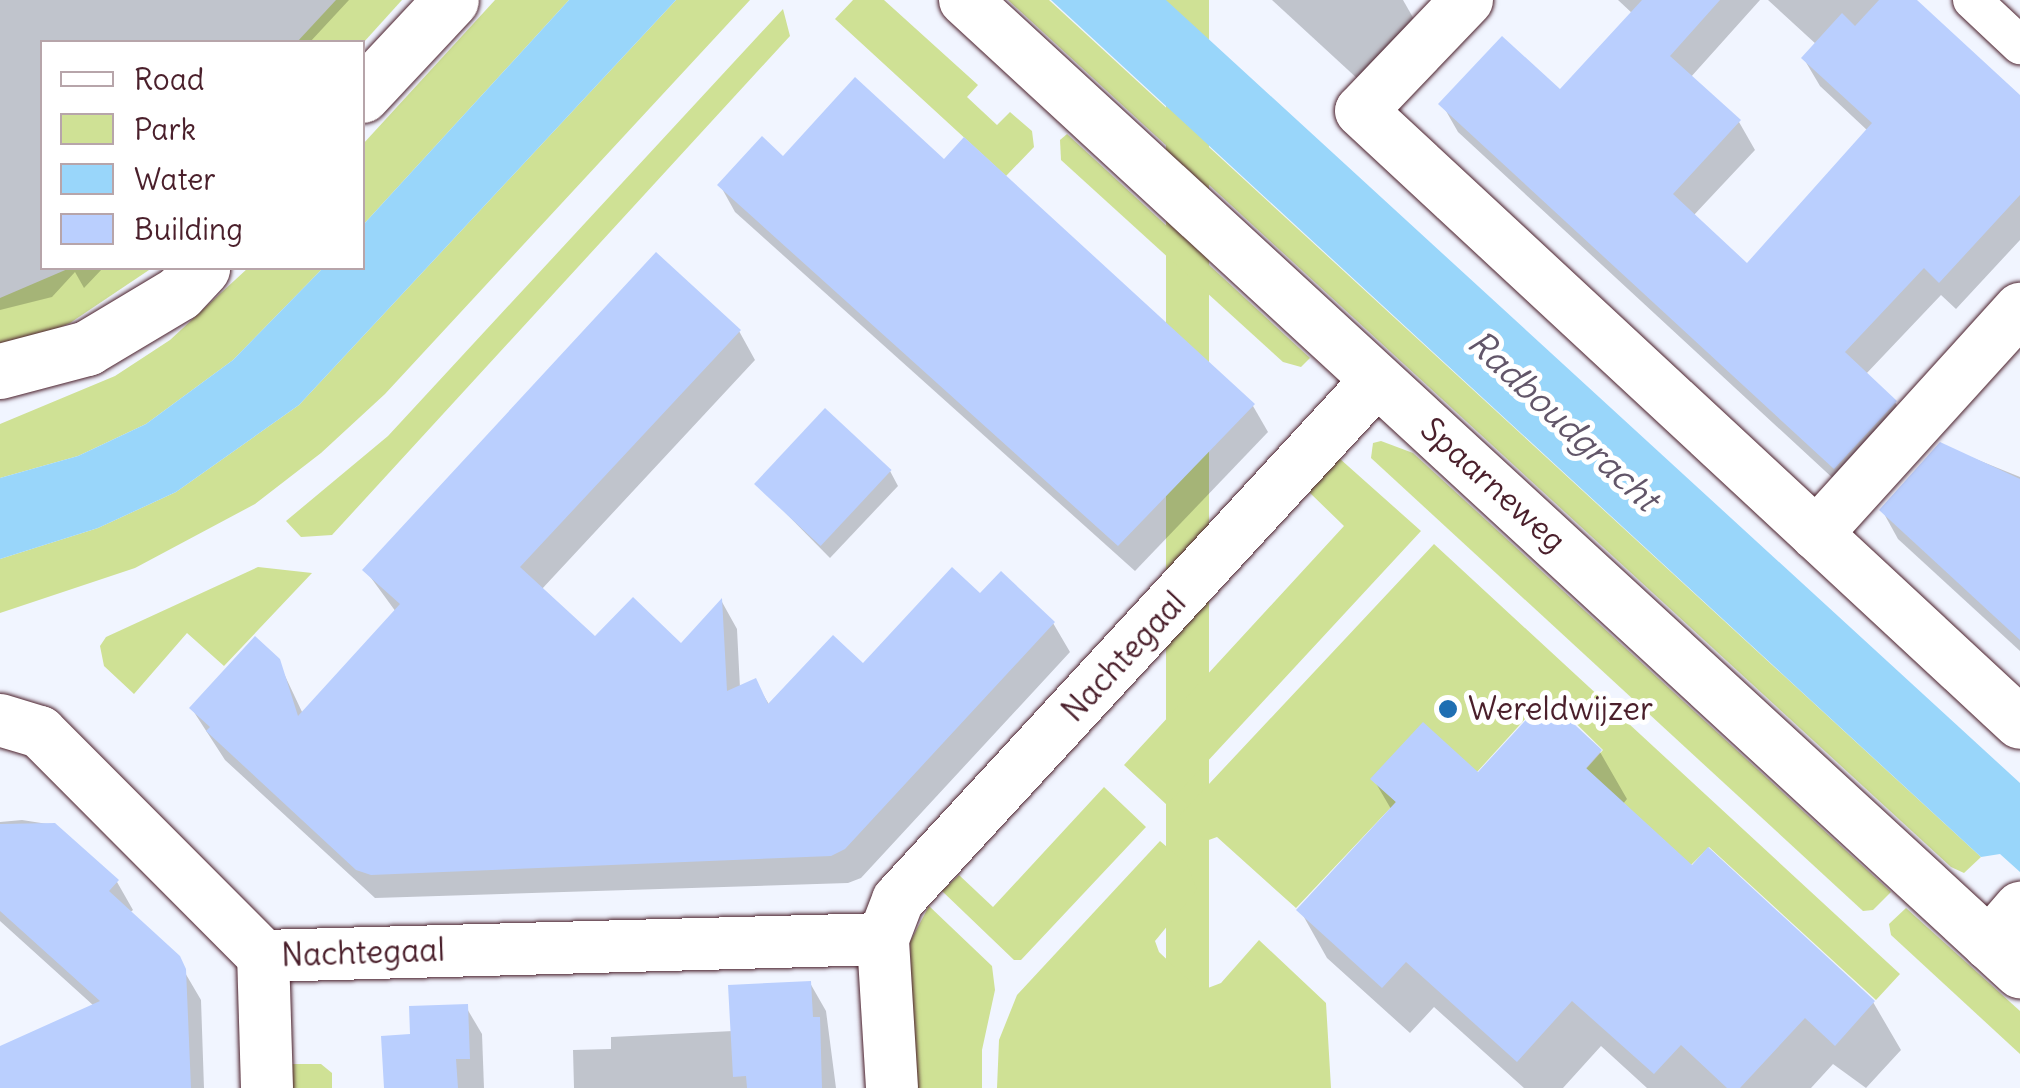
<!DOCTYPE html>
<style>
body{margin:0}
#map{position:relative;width:2020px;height:1088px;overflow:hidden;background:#f1f5ff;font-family:Delius,sans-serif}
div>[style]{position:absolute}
.green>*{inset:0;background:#cfe195;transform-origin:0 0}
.water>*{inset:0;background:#99d6fa}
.shadow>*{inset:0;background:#0003}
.building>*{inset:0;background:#bacffe;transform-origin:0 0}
.roads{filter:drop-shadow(0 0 2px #4a1f2b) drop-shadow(0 0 2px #4a1f2b)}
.pedestrian>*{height:38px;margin:-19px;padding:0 19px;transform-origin:19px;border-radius:19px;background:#fff}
.minor>*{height:52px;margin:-26px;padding:0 26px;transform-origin:26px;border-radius:26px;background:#fff}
.tertiary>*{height:55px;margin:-27.5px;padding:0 27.5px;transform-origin:27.5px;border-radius:27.5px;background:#fff}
.dots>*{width:28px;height:28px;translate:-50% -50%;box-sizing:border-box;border:5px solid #fff;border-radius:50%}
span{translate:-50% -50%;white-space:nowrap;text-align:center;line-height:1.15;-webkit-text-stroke:10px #fff;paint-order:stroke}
.street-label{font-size:32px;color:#4a1f2b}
.poi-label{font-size:32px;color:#4a1f2b}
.left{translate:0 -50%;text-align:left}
.water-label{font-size:35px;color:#625669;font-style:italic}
.legend{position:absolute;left:40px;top:40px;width:325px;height:230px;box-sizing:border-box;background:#fff;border:2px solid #b7a5aa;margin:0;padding:12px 18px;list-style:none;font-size:30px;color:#4a1f2b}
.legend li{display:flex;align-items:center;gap:20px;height:50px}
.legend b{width:50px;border:2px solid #b7a5aa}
</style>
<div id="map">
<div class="green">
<i style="clip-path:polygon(336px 0,402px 0,363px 43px,297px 42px)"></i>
<i style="clip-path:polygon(495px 0,569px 0,363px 225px,363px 144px)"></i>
<i style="clip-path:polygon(676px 0,750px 0,385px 394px,321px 453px,255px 504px,135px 568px,0 613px,0 559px,98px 528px,176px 492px,299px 405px)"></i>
<i style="clip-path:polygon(853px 0,884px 0,978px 85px,967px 97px,997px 125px,1010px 112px,1032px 131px,1034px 147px,1006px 176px,835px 19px)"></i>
<i style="clip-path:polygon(1008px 0,1049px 0,1981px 857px,1964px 873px,1951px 867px)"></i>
<i style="left:1166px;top:0;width:43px;height:1159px"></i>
<i style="clip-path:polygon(783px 9px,790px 36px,332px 535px,301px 537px,286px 521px,388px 436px)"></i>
<i style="clip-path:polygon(1067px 134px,1310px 358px,1301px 367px,1283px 362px,1061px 160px,1060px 140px)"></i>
<i style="clip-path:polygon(70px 268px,152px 268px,70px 323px,0 353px,0 298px)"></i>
<i style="clip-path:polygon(248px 268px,323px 268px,233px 360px,146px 424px,78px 456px,0 478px,0 424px,115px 376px,170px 340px)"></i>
<i style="clip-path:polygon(1381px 441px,1413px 453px,1891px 892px,1873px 910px,1863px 911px,1371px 458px,1373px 443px)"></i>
<i style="clip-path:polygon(1339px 458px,1421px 531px,1167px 805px,1124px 765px,1344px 526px,1309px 492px)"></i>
<i style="clip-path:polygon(1434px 544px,1900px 974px,1876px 1000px,1709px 847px,1691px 865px,1586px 769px,1603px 750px,1547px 695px,1477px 772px,1371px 779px,1396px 802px,1296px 908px,1217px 837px,1206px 841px,1178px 817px)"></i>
<i style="clip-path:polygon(258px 567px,312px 573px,224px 666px,187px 633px,134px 694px,104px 666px,100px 646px,106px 637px)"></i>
<i style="clip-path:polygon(1104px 787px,1146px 827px,1021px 960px,1014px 960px,942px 891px,959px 875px,993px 907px)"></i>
<i style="clip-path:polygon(1160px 841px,1187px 864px,1197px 890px,1155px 941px,1159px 952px,1200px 991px,1221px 983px,1259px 940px,1326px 1003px,1331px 1088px,997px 1088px,999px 1040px,1017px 995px)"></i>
<i style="clip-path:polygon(929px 906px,992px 966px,995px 990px,982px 1050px,982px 1088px,915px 1088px,910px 942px)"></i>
<i style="clip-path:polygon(1906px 908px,2020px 1011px,2020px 1054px,1891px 935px,1889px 924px)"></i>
<i style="clip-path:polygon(287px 1064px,321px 1064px,332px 1073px,332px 1088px,288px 1088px)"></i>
</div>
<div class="water">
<i style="clip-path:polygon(569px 0,676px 0,299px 405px,176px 492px,98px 528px,0 559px,0 478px,78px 456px,146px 424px,233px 360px,323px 268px,362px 268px,363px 225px)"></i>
<i style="clip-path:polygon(1051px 0,1166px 0,2020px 783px,2020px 872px,2000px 854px,1981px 857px)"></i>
</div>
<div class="shadow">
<i style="clip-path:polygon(0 0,349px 0,310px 42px,42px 42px,42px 268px,103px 268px,84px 288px,75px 272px,52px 297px,0 310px)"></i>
<i style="clip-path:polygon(1272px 0,1403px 0,1415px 21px,1360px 81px)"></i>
<i style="clip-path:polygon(1618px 0,1760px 0,1690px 78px,1739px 122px,1755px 150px,1693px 216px,1747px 266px,1868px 131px,1820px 86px,1804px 59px,1817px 45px,1768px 0,1913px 0,2020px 98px,2020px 240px,1956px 309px,1941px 295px,1865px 375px,1895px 402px,1911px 430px,1851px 495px,1458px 132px,1442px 104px,1560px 92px,1633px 14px)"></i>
<i style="clip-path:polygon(783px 160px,944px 163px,1253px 406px,1268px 432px,1135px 571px,735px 212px,720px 185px)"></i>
<i style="clip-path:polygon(739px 331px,755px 360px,541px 590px,595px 640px,681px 646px,722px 602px,737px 629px,740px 688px,755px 681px,770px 706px,864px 666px,980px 597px,1053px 623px,1070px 652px,861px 878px,848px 883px,375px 898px,225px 760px,192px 709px,278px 661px,303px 714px,396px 612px,366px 571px)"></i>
<i style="clip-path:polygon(1941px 445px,2020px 477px,2020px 651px,1898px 539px,1882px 510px)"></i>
<i style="clip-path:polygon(890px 471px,898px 486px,830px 558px,759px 486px)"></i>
<i style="clip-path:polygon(1600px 752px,1627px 799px,1622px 805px,1692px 869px,1873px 1002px,1901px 1050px,1866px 1088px,1833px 1064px,1811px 1088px,1647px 1088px,1601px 1046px,1563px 1088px,1524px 1088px,1434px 1007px,1410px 1033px,1327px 958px,1300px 910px,1391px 809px,1374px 780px,1478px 776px)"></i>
<i style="clip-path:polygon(22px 820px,54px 825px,117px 882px,133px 910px,128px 914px,184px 971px,201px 1000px,204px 1088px,0 1088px,0 1049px,94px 1006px,0 921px,0 822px)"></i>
<i style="clip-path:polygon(810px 983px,826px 1011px,836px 1088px,574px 1088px,573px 1050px,611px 1049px,611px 1037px,733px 1031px)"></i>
<i style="clip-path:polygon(466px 1007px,482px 1034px,484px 1088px,385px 1088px,412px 1037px)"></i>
</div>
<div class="building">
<i style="clip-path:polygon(1642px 0,1720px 0,1670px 56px,1741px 120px,1673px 194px,1747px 263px,1872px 123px,1801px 58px,1842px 13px,1855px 26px,1879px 0,1917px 0,2020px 95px,2020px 195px,1939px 283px,1924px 268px,1845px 352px,1897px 401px,1834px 469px,1438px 104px,1502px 36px,1560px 89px)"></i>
<i style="clip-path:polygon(855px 77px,944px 159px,964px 137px,1255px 404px,1118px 546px,717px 185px,762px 136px,783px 156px)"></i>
<i style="clip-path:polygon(656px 252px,741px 330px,520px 567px,595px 636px,633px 597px,681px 643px,722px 598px,727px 691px,756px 678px,768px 704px,833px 635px,863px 663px,952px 567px,980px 593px,1001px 571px,1055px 622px,845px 849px,831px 856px,371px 875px,356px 870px,206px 731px,210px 727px,189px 708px,255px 636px,280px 659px,298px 716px,400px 604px,362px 570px)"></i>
<i style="left:825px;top:408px;width:91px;height:104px;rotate:43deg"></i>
<i style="clip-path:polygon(1940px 442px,2020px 479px,2020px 640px,1879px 510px)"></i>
<i style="clip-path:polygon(1546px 698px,1602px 750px,1586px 768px,1692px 865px,1708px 847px,1875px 1001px,1835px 1046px,1805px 1018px,1740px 1088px,1727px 1088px,1681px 1045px,1654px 1074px,1572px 1001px,1517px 1062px,1406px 962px,1382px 988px,1296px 910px,1396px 802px,1370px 779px,1423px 722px,1478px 772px)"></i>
<i style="clip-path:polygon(55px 823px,119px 880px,109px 891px,180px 956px,186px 969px,191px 1088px,0 1088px,0 1046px,100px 1001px,0 911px,0 824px)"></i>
<i style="clip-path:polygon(811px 981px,813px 1017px,820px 1017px,822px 1088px,747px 1088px,746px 1076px,733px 1077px,728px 985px)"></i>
<i style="clip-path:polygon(468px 1004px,470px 1059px,456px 1059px,458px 1088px,384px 1088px,381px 1036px,410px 1034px,409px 1006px)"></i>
</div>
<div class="roads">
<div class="pedestrian">
<i style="left:1972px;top:0;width:66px;rotate:43.2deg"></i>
</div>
<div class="minor">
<i style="left:965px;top:0;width:1435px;rotate:42.66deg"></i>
<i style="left:1467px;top:0;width:153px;rotate:133.7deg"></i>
<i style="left:1361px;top:111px;width:899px;rotate:42.88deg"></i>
<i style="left:1816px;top:534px;width:304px;rotate:-47.8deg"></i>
<i style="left:0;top:720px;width:42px;rotate:16.7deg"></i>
<i style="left:40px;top:732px;width:316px;rotate:45.1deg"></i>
<i style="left:1989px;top:944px;width:48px;rotate:-49.3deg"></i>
<i style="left:267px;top:1088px;width:132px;rotate:-91.7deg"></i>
<i style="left:263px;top:956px;width:620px;rotate:-1.57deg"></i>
<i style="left:892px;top:1088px;width:149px;rotate:-93.5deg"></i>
<i style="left:883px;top:939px;width:42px;rotate:-69deg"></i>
<i style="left:898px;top:900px;width:706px;rotate:-47.35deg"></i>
</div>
<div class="tertiary">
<i style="left:362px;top:95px;width:130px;rotate:-46.9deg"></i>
<i style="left:0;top:371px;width:90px;rotate:-14.8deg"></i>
<i style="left:87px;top:348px;width:107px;rotate:-30.9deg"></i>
<i style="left:179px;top:293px;width:34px;rotate:-47deg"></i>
</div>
</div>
<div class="dots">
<i style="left:1448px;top:709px;background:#1f6fb2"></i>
</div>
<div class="street-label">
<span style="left:1493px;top:485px;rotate:42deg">Spaarneweg</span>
<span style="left:1124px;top:657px;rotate:-47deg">Nachtegaal</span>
<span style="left:363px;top:953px;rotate:-2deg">Nachtegaal</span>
</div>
<div class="poi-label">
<span class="left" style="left:1468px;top:709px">Wereldwijzer</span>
</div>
<div class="water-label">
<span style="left:1564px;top:420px;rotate:43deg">Radboudgracht</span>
</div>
<ul class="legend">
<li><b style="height:12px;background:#fff"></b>Road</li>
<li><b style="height:28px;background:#cfe195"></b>Park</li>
<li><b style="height:28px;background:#99d6fa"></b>Water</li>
<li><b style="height:28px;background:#bacffe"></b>Building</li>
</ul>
</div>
